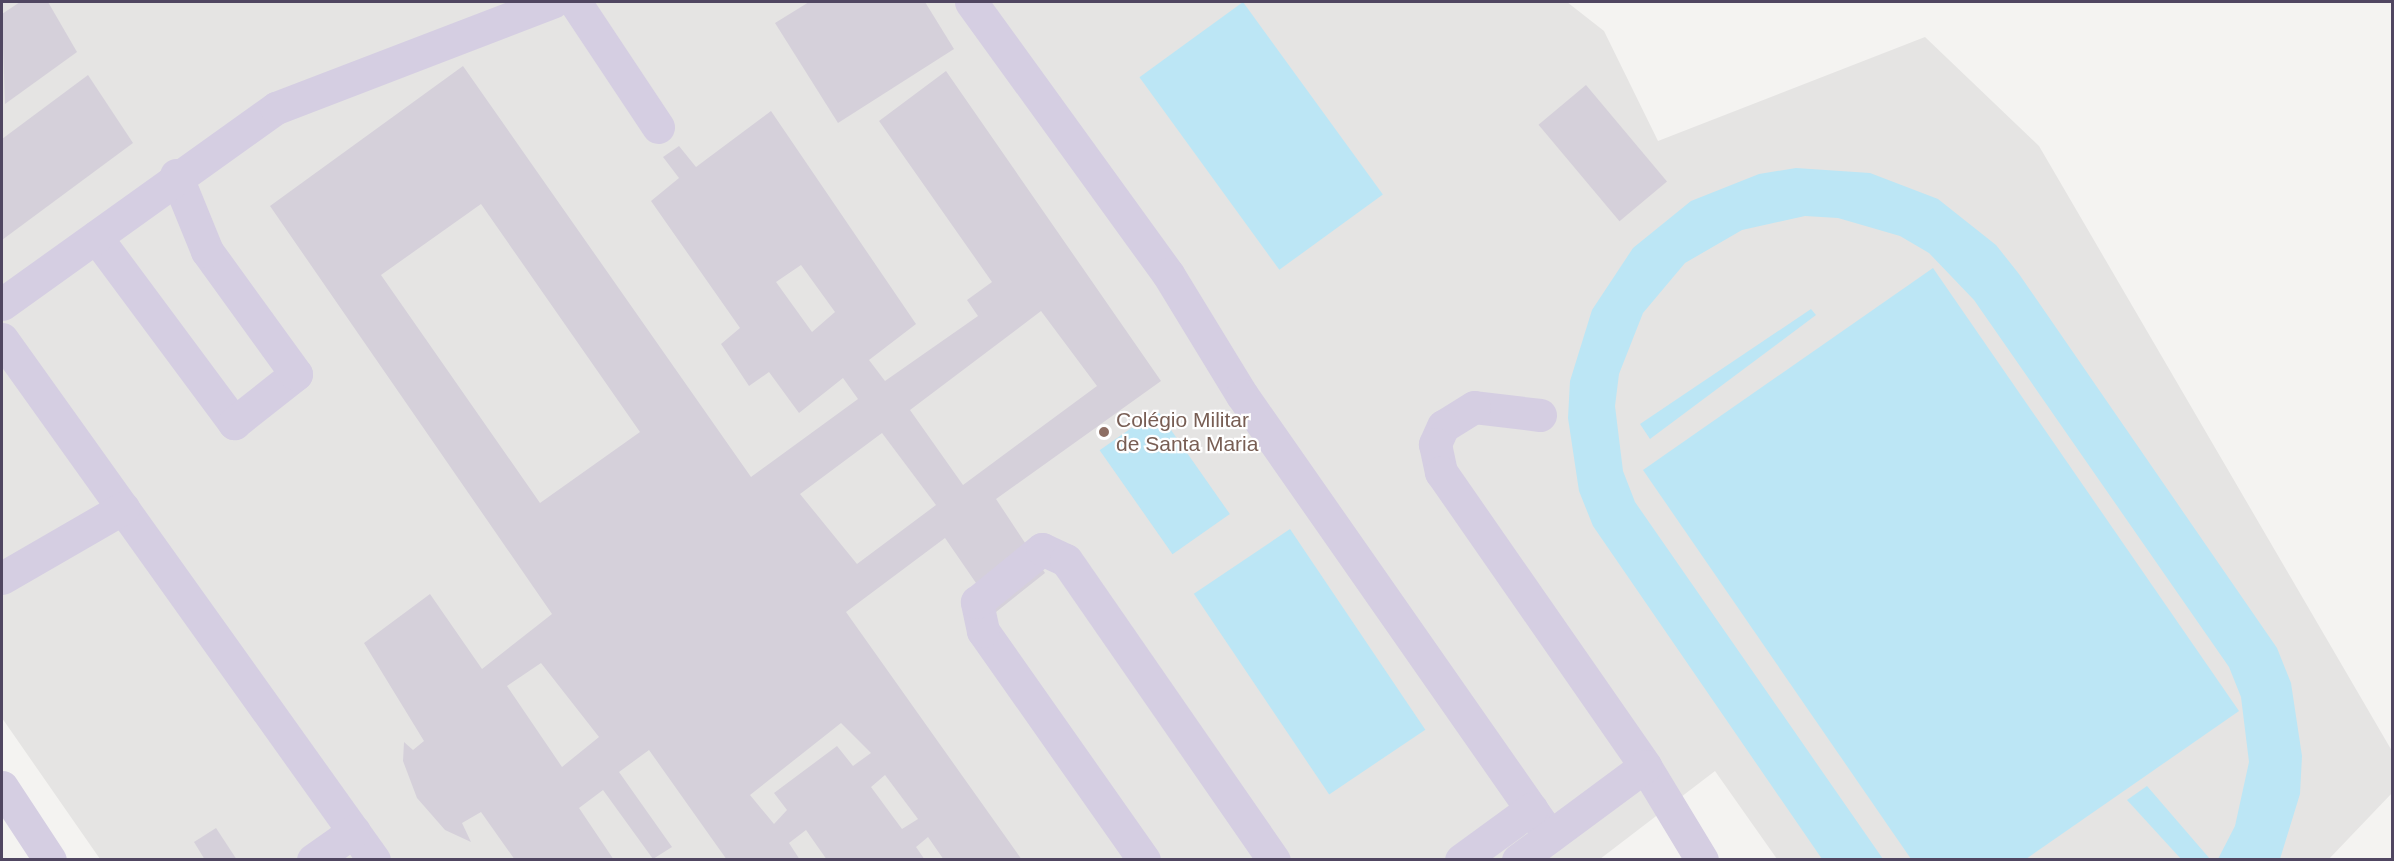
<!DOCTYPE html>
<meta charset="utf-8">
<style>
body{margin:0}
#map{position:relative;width:2394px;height:861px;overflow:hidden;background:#f4f3f1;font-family:Arial,sans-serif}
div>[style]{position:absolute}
.education>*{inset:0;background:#e5e4e3}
.green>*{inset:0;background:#bce6f5;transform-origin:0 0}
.building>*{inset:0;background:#d5d0da;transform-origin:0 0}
.minor>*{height:33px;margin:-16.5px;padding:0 16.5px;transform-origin:16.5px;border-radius:16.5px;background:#d5cee2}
.dots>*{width:16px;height:16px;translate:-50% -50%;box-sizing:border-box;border:3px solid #fff;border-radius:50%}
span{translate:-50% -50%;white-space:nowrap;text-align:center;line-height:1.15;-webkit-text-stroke:4.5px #fff;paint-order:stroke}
.education-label{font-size:21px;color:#785e54}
.left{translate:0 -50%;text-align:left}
.frame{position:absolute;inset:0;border:3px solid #504661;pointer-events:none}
</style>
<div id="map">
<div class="education">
<i style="clip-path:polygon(2px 2px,1567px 2px,1604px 31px,1658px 141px,1925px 37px,2039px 146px,2392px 751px,2392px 793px,2328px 860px,1777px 859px,1715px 771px,1600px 859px,100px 859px,2px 718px)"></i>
</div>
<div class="green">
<i style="left:1243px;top:2px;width:238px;height:128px;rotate:54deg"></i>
<i style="clip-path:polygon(1796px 168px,1870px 173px,1938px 199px,1996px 245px,2019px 274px,2277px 648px,2291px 683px,2302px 756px,2300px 794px,2280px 859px,2218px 859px,2235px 826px,2249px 762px,2241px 697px,2229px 667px,1974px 300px,1929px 253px,1900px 236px,1838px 218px,1805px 216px,1742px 230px,1685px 263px,1643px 313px,1619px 374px,1615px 406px,1623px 471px,1635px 502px,1883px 859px,1822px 859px,1593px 526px,1579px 491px,1568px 418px,1570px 381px,1592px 310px,1633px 248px,1691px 201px,1759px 174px)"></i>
<i style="clip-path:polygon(1933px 268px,2239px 711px,2026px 859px,1911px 859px,1643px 470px)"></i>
<i style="clip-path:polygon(1811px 309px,1816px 315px,1650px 439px,1640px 424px)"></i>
<i style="left:1157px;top:410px;width:127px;height:70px;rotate:55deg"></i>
<i style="left:1290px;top:529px;width:242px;height:116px;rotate:56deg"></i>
<i style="clip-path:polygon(2147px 786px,2210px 859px,2181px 859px,2127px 800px)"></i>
</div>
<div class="building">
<i style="clip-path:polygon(20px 2px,48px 2px,77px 52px,5px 104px,2px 14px)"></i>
<i style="clip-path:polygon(809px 2px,925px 2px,954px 49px,838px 123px,775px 23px)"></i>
<i style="clip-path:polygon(evenodd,463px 66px,751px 477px,858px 399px,843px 378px,799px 413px,769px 372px,749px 386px,721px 344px,740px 328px,651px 201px,679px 178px,663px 157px,679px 146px,696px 167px,771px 111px,916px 324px,869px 360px,885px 381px,978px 316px,967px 300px,992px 282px,879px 121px,946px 71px,1161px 381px,996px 499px,1045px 573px,996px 612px,945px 538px,846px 612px,1022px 860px,944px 860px,928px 837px,916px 847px,925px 860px,827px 860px,806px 830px,789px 843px,800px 860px,727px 860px,649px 750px,619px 772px,672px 847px,653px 859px,603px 790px,579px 808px,614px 860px,515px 860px,481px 812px,462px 823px,471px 842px,445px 830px,417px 798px,403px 761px,404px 742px,413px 750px,424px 741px,364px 643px,430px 594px,482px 669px,552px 614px,270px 206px,463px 66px,481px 204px,640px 432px,540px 503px,381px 275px,481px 204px,463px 66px,801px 265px,835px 312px,812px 332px,776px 282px,801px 265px,463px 66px,1041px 311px,1097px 386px,963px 485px,910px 410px,1041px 311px,463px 66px,882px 433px,936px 505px,857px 564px,800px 494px,882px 433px,463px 66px,541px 663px,599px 737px,562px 767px,507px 686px,541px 663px,463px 66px,841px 723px,871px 753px,853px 766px,837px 746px,774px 793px,787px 810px,774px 824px,750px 795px,841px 723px,463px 66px,885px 775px,918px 819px,902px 829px,871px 787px,885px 775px)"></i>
<i style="clip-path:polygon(88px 75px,133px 143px,2px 240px,2px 139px)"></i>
<i style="left:1586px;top:85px;width:126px;height:62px;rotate:50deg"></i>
<i style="clip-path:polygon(216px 828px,237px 860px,205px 860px,194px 842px)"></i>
</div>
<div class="minor">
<i style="left:575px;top:2px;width:150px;rotate:56.4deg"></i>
<i style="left:971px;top:2px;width:336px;rotate:54.1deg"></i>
<i style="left:1168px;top:274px;width:142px;rotate:58.6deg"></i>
<i style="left:1242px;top:395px;width:538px;rotate:55.07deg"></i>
<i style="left:96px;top:237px;width:232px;rotate:53.4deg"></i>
<i style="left:234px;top:423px;width:79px;rotate:-38.3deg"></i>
<i style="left:296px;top:374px;width:152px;rotate:-125.9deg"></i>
<i style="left:207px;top:251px;width:82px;rotate:-112.2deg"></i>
<i style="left:2px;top:304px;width:337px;rotate:-35.6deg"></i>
<i style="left:276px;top:108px;width:296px;rotate:-21deg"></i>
<i style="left:2px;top:339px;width:640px;rotate:54.47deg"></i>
<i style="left:1540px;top:415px;width:66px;rotate:-173.1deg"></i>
<i style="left:1474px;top:407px;width:36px;rotate:148deg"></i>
<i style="left:1443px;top:426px;width:20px;rotate:114deg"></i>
<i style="left:1435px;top:444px;width:29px;rotate:78deg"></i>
<i style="left:1441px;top:472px;width:358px;rotate:55.2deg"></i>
<i style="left:1645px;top:766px;width:110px;rotate:58.8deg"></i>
<i style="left:2px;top:578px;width:140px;rotate:-30deg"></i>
<i style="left:2px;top:787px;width:87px;rotate:56.7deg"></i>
<i style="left:313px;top:860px;width:50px;rotate:-35.3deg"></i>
<i style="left:1144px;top:860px;width:280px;rotate:-125.1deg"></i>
<i style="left:983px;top:631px;width:30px;rotate:-102deg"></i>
<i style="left:977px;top:602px;width:84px;rotate:-39.2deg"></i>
<i style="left:1042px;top:549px;width:26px;rotate:25deg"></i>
<i style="left:1066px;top:560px;width:365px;rotate:55.3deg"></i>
<i style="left:1461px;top:860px;width:87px;rotate:-36.1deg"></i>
<i style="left:1518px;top:860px;width:158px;rotate:-36.5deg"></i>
</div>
<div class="dots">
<i style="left:1104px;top:432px;background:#8d6e63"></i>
</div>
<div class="education-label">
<span class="left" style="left:1116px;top:432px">Colégio Militar<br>de Santa Maria</span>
</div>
<div class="frame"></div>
</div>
